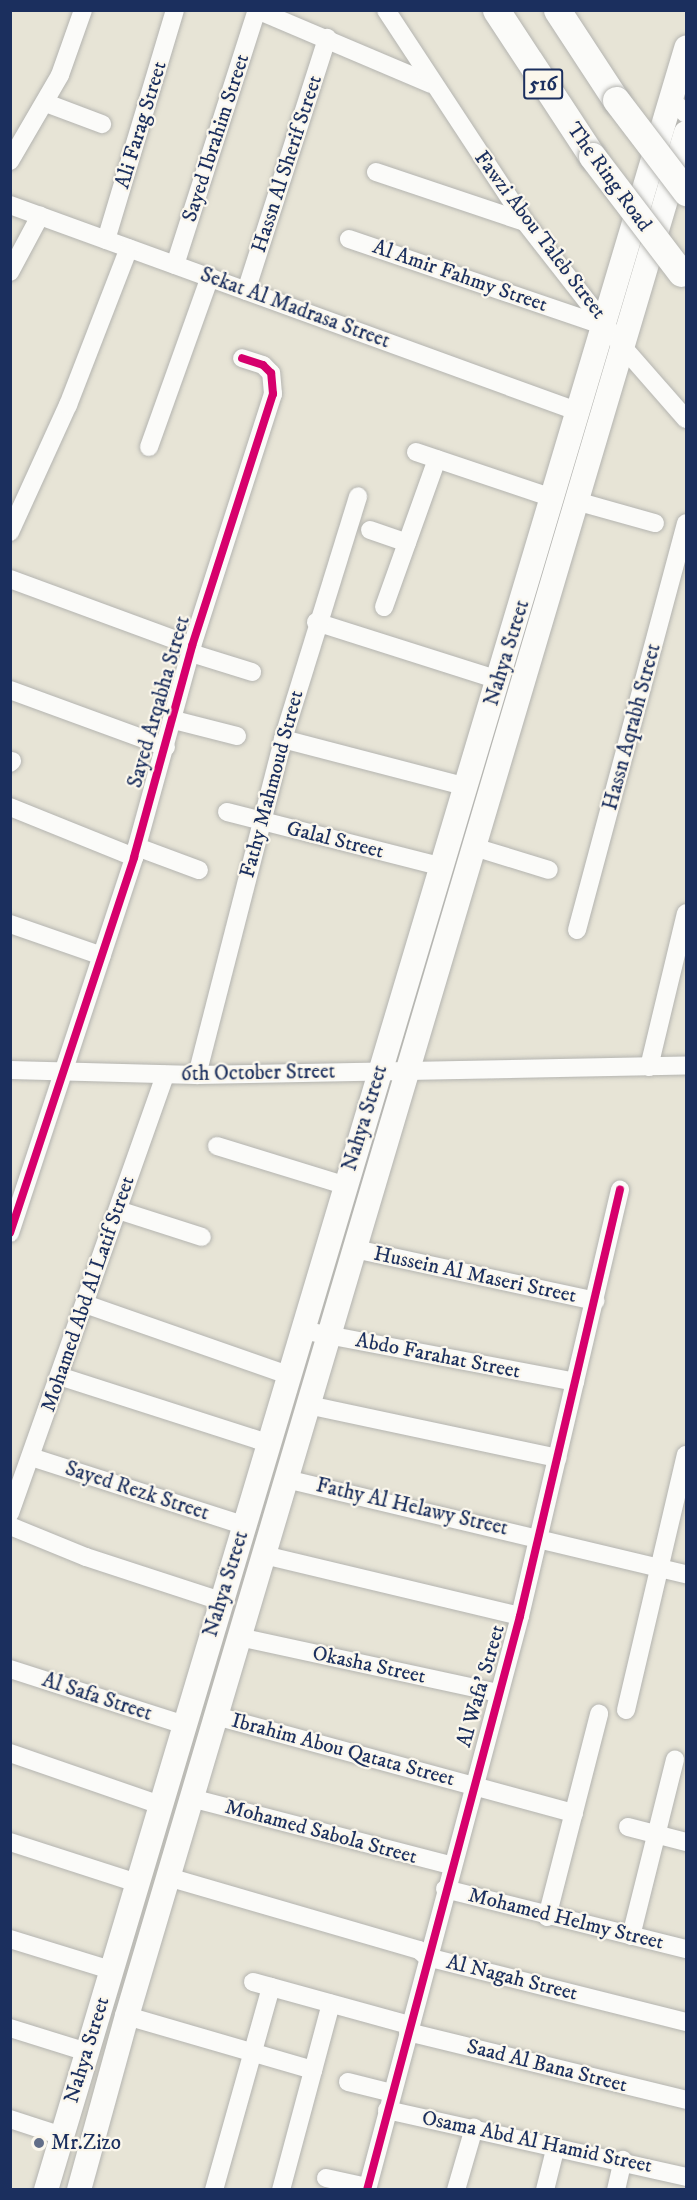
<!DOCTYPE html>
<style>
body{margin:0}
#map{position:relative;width:697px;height:2200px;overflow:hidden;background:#e7e4d6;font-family:"IM FELL DW Pica",serif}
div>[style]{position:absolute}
.roads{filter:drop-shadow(0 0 2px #b4b4b0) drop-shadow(0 0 2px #b4b4b0)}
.minor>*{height:18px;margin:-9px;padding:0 9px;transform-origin:9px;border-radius:9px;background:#fbfbf9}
.major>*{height:24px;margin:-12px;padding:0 12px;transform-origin:12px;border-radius:12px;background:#fbfbf9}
.highway>*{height:27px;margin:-13.5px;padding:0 13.5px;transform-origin:13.5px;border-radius:13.5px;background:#fbfbf9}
.bridges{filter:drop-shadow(0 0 2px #b4b4b0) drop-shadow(0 0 2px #b4b4b0)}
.highway-bridge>*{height:27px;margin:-13.5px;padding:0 13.5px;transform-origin:13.5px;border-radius:13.5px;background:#fbfbf9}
.cycleway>*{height:8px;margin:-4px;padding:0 4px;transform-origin:4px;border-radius:4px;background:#d6006c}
.dots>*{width:16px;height:16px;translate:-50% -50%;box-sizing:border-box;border:3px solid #fbf7ec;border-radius:50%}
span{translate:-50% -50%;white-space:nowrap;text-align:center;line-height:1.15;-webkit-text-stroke:4.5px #fbf7ec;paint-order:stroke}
.shield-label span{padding:2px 4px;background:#fbf7ec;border:2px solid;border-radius:4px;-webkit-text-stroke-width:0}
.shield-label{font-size:20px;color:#1b2f5e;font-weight:700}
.street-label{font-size:21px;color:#1b2f5e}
.poi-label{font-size:21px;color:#1b2f5e}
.left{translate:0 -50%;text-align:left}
.frame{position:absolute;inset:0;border:12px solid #1b2f5e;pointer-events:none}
</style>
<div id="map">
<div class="roads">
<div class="minor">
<i style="left:257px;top:10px;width:189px;rotate:23deg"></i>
<i style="left:386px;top:10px;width:254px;rotate:56.7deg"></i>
<i style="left:525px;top:222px;width:157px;rotate:52deg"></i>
<i style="left:622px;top:346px;width:97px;rotate:48.8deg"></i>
<i style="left:672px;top:100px;width:20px;rotate:45deg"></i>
<i style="left:46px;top:103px;width:60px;rotate:20.6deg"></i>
<i style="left:10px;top:161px;width:99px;rotate:-59.8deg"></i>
<i style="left:60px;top:75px;width:69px;rotate:-70.5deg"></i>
<i style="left:376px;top:172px;width:157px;rotate:18.6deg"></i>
<i style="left:10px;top:205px;width:605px;rotate:19.99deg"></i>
<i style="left:349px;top:239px;width:270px;rotate:18.8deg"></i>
<i style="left:106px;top:240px;width:240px;rotate:-73.3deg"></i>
<i style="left:175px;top:265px;width:268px;rotate:-72.2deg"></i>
<i style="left:10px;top:272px;width:64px;rotate:-61.8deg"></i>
<i style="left:246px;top:291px;width:266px;rotate:-72.2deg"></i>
<i style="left:149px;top:447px;width:181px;rotate:-70.3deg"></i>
<i style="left:416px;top:452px;width:145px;rotate:18.6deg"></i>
<i style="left:576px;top:501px;width:82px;rotate:15.6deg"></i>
<i style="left:370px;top:530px;width:39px;rotate:19deg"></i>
<i style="left:10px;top:532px;width:140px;rotate:-65.5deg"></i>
<i style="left:68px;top:405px;width:168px;rotate:-68.8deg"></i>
<i style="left:10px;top:579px;width:194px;rotate:20.2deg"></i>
<i style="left:384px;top:607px;width:157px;rotate:-70.3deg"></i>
<i style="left:316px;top:622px;width:192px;rotate:17.6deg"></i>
<i style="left:191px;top:653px;width:64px;rotate:17.3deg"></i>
<i style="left:10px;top:690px;width:166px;rotate:20.1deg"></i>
<i style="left:174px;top:720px;width:65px;rotate:14.3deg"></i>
<i style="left:283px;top:739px;width:190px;rotate:14.6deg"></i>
<i style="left:10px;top:763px;width:3px;rotate:-45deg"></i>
<i style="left:10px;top:807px;width:134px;rotate:22deg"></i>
<i style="left:227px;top:812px;width:222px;rotate:14.3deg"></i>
<i style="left:137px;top:847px;width:66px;rotate:20.4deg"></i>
<i style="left:474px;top:847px;width:78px;rotate:17deg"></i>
<i style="left:10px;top:924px;width:97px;rotate:19.2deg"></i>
<i style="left:577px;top:930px;width:421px;rotate:-75deg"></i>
<i style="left:649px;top:1067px;width:158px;rotate:-76.5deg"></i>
<i style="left:10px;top:1070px;width:187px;rotate:1.5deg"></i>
<i style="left:197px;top:1075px;width:489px;rotate:-1.1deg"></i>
<i style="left:197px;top:1075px;width:347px;rotate:-75.6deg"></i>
<i style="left:283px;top:739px;width:254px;rotate:-72.8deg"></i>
<i style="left:217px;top:1146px;width:133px;rotate:17.1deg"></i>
<i style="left:118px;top:1210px;width:88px;rotate:17.8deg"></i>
<i style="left:10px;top:1233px;width:396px;rotate:-71.7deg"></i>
<i style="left:134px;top:857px;width:219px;rotate:-74.6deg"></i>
<i style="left:192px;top:646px;width:265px;rotate:-72.2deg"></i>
<i style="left:273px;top:394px;width:21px;rotate:-95deg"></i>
<i style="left:271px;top:373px;width:11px;rotate:-135deg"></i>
<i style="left:263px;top:365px;width:22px;rotate:-162deg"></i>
<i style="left:355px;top:1249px;width:246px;rotate:12.2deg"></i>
<i style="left:85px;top:1304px;width:215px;rotate:19.3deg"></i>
<i style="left:301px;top:1330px;width:279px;rotate:10.7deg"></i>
<i style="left:59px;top:1376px;width:219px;rotate:17.8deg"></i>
<i style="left:308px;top:1405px;width:255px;rotate:12deg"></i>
<i style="left:31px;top:1457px;width:223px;rotate:17.8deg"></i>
<i style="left:286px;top:1479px;width:411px;rotate:13.4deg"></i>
<i style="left:10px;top:1513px;width:465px;rotate:-70.5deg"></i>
<i style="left:10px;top:1526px;width:82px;rotate:22.2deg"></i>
<i style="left:86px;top:1557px;width:142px;rotate:18.1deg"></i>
<i style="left:264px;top:1555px;width:263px;rotate:13.4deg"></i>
<i style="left:239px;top:1637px;width:265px;rotate:12.2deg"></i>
<i style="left:10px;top:1669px;width:183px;rotate:17.8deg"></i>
<i style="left:626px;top:1710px;width:262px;rotate:-76.8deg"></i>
<i style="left:216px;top:1716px;width:371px;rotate:15.2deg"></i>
<i style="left:10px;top:1753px;width:159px;rotate:19.1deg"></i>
<i style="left:191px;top:1798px;width:268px;rotate:14.5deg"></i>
<i style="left:628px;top:1827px;width:60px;rotate:14.5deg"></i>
<i style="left:10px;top:1842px;width:133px;rotate:17.9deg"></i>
<i style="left:168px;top:1877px;width:261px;rotate:16.2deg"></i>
<i style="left:419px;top:1950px;width:11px;rotate:41deg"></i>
<i style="left:427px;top:1957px;width:267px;rotate:14.1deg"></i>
<i style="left:445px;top:1889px;width:248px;rotate:14deg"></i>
<i style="left:547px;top:1917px;width:210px;rotate:-75.6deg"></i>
<i style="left:631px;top:1936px;width:182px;rotate:-76deg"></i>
<i style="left:10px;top:1939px;width:106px;rotate:17.1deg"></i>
<i style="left:253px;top:1982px;width:162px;rotate:15.4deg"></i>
<i style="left:127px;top:2016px;width:194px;rotate:16.2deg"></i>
<i style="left:10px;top:2028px;width:81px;rotate:17.3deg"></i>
<i style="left:408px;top:2032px;width:286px;rotate:13.7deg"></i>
<i style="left:348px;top:2082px;width:45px;rotate:14deg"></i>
<i style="left:387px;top:2110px;width:306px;rotate:12.6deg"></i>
<i style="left:10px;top:2119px;width:55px;rotate:18.1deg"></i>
<i style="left:326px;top:2178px;width:42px;rotate:12.4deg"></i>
<i style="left:214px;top:2190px;width:211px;rotate:-74.3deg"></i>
<i style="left:281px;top:2190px;width:193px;rotate:-75deg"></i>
<i style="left:367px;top:2190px;width:594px;rotate:-75.07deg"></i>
<i style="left:520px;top:1616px;width:438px;rotate:-76.8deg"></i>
<i style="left:456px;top:2190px;width:65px;rotate:-73.8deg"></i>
<i style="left:545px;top:2190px;width:45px;rotate:-76deg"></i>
<i style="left:616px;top:2190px;width:31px;rotate:-77deg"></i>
</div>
<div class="major">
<i style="left:46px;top:2190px;width:2236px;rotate:-73.36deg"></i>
<i style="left:79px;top:2190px;width:180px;rotate:-74.6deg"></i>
<i style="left:127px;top:2016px;width:1964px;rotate:-73.47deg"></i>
</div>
<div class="highway">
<i style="left:496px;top:10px;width:175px;rotate:56.7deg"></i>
<i style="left:557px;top:10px;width:108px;rotate:56.8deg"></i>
</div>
</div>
<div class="bridges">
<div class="highway-bridge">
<i style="left:616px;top:100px;width:116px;rotate:52.7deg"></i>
<i style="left:592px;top:156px;width:147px;rotate:52.7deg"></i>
</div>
</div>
<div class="cycleway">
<i style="left:10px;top:1233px;width:396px;rotate:-71.7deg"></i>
<i style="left:134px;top:857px;width:219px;rotate:-74.6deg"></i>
<i style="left:192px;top:646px;width:265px;rotate:-72.2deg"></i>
<i style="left:273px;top:394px;width:21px;rotate:-95deg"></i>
<i style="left:271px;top:373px;width:11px;rotate:-135deg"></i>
<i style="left:263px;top:365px;width:22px;rotate:-162deg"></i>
<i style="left:367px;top:2190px;width:594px;rotate:-75.07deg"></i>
<i style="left:520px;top:1616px;width:438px;rotate:-76.8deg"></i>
</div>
<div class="dots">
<i style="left:39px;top:2143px;background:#626e88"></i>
</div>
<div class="shield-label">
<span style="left:543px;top:84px">516</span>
</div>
<div class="street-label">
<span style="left:141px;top:125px;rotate:-73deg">Ali Farag Street</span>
<span style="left:216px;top:138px;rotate:-72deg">Sayed Ibrahim Street</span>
<span style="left:287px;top:164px;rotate:-72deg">Hassn Al Sherif Street</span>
<span style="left:609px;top:177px;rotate:54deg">The Ring Road</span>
<span style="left:540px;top:235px;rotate:53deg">Fawzi Abou Taleb Street</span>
<span style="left:460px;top:276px;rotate:19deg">Al Amir Fahmy Street</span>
<span style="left:295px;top:308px;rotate:20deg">Sekat Al Madrasa Street</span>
<span style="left:507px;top:653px;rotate:-73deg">Nahya Street</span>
<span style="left:159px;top:702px;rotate:-74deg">Sayed Arqabha Street</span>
<span style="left:632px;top:727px;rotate:-75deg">Hassn Aqrabh Street</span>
<span style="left:272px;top:784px;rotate:-75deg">Fathy Mahmoud Street</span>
<span style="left:335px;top:840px;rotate:14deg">Galal Street</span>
<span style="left:258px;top:1073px;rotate:-1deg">6th October Street</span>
<span style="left:365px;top:1118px;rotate:-73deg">Nahya Street</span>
<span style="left:475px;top:1275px;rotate:12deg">Hussein Al Maseri Street</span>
<span style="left:88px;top:1294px;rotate:-71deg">Mohamed Abd Al Latif Street</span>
<span style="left:438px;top:1356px;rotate:11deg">Abdo Farahat Street</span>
<span style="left:137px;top:1491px;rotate:18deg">Sayed Rezk Street</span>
<span style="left:412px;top:1507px;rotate:13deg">Fathy Al Helawy Street</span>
<span style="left:226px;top:1584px;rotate:-73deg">Nahya Street</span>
<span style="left:369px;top:1665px;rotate:12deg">Okasha Street</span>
<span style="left:481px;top:1686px;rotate:-74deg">Al Wafa' Street</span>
<span style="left:97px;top:1697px;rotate:18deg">Al Safa Street</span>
<span style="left:343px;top:1750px;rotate:15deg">Ibrahim Abou Qatata Street</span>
<span style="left:321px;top:1832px;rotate:15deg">Mohamed Sabola Street</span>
<span style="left:566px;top:1919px;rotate:14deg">Mohamed Helmy Street</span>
<span style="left:512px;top:1978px;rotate:14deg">Al Nagah Street</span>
<span style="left:87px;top:2050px;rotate:-73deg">Nahya Street</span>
<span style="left:547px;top:2066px;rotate:14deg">Saad Al Bana Street</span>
<span style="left:537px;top:2142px;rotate:12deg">Osama Abd Al Hamid Street</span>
</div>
<div class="poi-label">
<span class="left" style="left:51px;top:2143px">Mr.Zizo</span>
</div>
<div class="frame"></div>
</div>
